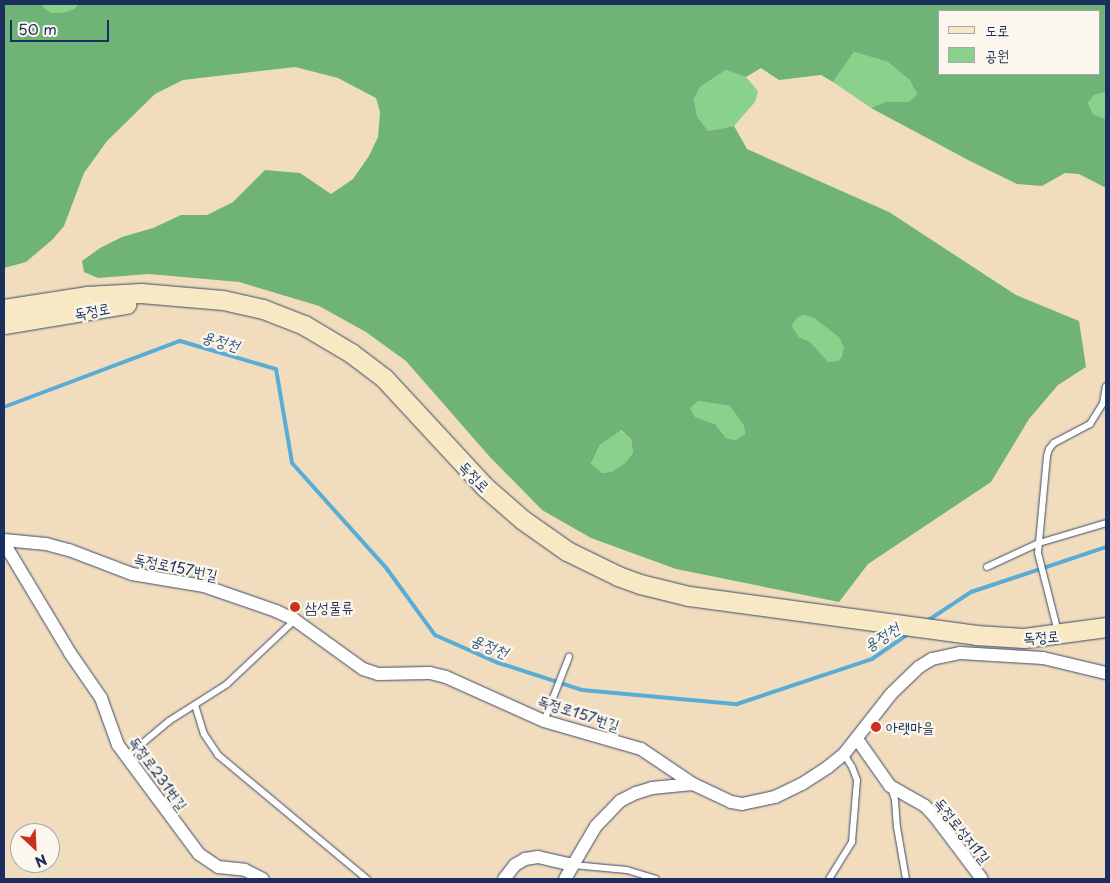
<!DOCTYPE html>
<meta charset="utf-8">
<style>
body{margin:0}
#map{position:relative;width:1110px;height:883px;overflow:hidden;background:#f1ddbd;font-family:"Playpen Sans","Poor Story",sans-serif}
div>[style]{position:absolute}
.green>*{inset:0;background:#8ad18b}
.forest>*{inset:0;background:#6fb377}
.stream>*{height:4px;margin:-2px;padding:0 2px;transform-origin:2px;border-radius:2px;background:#59add5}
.roads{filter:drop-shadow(0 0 1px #3b496c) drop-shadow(0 0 1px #3b496c)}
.lane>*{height:6px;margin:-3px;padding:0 3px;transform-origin:3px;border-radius:3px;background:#fff}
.street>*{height:12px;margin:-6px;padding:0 6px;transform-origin:6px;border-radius:6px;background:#fff}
.secondary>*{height:19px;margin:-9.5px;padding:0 9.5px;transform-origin:9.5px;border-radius:9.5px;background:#f8e8c3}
.dots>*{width:14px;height:14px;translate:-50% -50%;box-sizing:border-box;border:2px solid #fbf7ec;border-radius:50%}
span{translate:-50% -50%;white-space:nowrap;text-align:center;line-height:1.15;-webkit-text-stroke:4.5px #fbf7ec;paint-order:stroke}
.street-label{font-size:15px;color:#1b2f5e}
.poi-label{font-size:15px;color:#1b2f5e}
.left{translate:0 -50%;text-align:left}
.water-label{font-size:16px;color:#315b88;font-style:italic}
.frame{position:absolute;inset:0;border:5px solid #1b2f5e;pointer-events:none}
.legend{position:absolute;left:938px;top:10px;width:162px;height:65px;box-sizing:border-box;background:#fbf7ec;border:1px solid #a1a7b3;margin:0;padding:6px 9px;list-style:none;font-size:15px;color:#1b2f5e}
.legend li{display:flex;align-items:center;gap:10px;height:25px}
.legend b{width:25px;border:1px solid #a1a7b3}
.north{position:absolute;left:10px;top:823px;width:50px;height:50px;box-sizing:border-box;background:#fbf7ec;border:1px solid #a1a7b3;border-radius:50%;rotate:155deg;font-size:14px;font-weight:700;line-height:20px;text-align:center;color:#1b2f5e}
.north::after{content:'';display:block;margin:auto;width:18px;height:22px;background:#c8321e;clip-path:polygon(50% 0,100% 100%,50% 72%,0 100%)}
.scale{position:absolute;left:10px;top:20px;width:99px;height:22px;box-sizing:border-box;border:2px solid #1b2f5e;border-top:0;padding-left:6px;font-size:15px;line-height:18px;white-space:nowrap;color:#1b2f5e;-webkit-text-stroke:4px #fbf7ec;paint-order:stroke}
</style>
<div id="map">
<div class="green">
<i style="clip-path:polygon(43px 4px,77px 4px,74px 9px,66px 12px,52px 13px,44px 8px)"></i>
<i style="clip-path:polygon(854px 52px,888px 62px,911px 80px,917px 94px,909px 102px,885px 102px,871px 108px,833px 82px)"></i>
<i style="clip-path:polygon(726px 70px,746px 77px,758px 91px,755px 102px,734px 126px,708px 131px,697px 116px,694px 99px,700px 87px)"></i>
<i style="clip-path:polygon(1106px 92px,1106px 119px,1093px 114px,1088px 103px,1094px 95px)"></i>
<i style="clip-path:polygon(803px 315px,814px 318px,839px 336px,844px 348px,841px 358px,837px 361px,828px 363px,810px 342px,799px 337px,792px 326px,797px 318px)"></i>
<i style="clip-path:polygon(698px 401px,730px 406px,744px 426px,745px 434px,735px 440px,726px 438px,715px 424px,695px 417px,689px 408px)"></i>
<i style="clip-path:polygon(620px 430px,631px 439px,633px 453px,624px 464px,611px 472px,602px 473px,591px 465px,600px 445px)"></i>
</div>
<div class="forest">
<i style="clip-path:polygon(evenodd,4px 4px,43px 4px,44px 8px,52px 13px,66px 12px,74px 9px,78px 4px,1106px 4px,1106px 92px,1094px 95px,1088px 103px,1093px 114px,1106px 119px,1106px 188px,1079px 174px,1065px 173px,1042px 186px,1017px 184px,970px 161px,871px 108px,885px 102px,909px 102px,917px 94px,910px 80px,888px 62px,854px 52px,833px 82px,821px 75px,779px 80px,761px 68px,746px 77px,726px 70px,700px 87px,694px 99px,697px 116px,708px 131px,734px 126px,747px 149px,889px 212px,1016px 295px,1079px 321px,1086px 367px,1058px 385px,1029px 419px,991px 482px,868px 564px,839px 602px,676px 569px,591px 538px,542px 510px,489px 456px,406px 361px,366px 332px,319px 306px,239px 282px,149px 274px,98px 278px,84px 272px,82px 261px,100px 248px,122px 237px,153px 228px,181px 215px,207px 215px,233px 202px,265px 170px,300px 173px,331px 194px,353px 179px,369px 156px,378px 137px,380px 112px,376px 98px,338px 78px,295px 67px,183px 80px,155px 94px,107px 141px,84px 173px,64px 226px,52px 240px,26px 262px,4px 268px,4px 4px,939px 11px,1099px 11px,1099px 74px,939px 74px,939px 11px,4px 4px,803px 315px,814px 318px,839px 337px,844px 348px,841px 358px,837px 361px,828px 362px,810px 342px,799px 337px,792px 326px,797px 318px,803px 315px,4px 4px,698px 401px,730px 406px,744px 426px,745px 434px,735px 440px,726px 438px,715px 424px,695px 417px,690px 408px,698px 401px,4px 4px,621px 430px,631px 439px,633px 453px,624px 464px,611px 472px,602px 473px,591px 464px,600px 445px,621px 430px)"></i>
</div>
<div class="stream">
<i style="left:4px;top:407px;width:188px;rotate:-20.6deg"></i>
<i style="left:180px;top:341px;width:100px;rotate:16.3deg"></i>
<i style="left:276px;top:369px;width:95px;rotate:80.3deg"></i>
<i style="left:292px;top:463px;width:142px;rotate:48.1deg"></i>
<i style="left:387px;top:569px;width:82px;rotate:54deg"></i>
<i style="left:435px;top:635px;width:67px;rotate:23.9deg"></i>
<i style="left:496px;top:662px;width:90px;rotate:18deg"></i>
<i style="left:582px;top:690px;width:156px;rotate:5.2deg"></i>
<i style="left:737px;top:704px;width:142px;rotate:-18.4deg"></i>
<i style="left:872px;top:659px;width:47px;rotate:-34.7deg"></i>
<i style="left:927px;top:621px;width:53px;rotate:-33.4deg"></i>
<i style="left:971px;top:592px;width:142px;rotate:-18.4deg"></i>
</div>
<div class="roads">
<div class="lane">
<i style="left:987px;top:567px;width:57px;rotate:-24.8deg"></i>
<i style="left:1039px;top:543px;width:70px;rotate:-16.6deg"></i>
<i style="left:1058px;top:632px;width:81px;rotate:-104.2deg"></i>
<i style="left:1038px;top:553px;width:97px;rotate:-84.7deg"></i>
<i style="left:1047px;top:456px;width:7px;rotate:-74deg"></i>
<i style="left:1049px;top:449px;width:8px;rotate:-50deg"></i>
<i style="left:1054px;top:443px;width:41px;rotate:-27.8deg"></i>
<i style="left:1090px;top:424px;width:25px;rotate:-58deg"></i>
<i style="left:1103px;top:403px;width:17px;rotate:-80deg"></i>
<i style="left:195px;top:705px;width:30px;rotate:73deg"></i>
<i style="left:204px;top:734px;width:25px;rotate:56deg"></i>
<i style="left:218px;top:755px;width:194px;rotate:39.8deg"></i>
<i style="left:544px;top:721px;width:69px;rotate:-68.7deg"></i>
<i style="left:126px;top:757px;width:56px;rotate:-39.9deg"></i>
<i style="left:169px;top:721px;width:69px;rotate:-32.5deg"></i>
<i style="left:227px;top:684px;width:93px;rotate:-43.3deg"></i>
<i style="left:891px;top:787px;width:14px;rotate:73deg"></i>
<i style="left:895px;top:800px;width:27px;rotate:86deg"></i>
<i style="left:897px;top:827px;width:53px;rotate:80.2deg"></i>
<i style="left:573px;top:865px;width:54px;rotate:5.3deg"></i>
<i style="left:627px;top:870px;width:30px;rotate:17deg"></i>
<i style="left:829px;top:879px;width:44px;rotate:-58.1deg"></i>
<i style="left:852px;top:842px;width:62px;rotate:-85.4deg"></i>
<i style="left:857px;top:780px;width:14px;rotate:-111deg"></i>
<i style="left:852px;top:767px;width:15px;rotate:-122deg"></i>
</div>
<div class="street">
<i style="left:4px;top:540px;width:42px;rotate:5.4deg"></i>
<i style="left:46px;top:544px;width:24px;rotate:15deg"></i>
<i style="left:69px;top:550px;width:67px;rotate:20.9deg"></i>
<i style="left:132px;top:574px;width:73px;rotate:9.5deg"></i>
<i style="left:204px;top:586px;width:76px;rotate:19.1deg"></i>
<i style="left:276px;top:611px;width:21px;rotate:25deg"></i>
<i style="left:295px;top:620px;width:84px;rotate:35.8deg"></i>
<i style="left:363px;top:669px;width:16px;rotate:18deg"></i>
<i style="left:378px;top:674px;width:52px;rotate:-1.1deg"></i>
<i style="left:430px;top:673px;width:16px;rotate:14deg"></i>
<i style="left:446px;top:677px;width:107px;rotate:24.2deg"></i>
<i style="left:544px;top:721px;width:101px;rotate:16.1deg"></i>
<i style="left:641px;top:749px;width:63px;rotate:33.9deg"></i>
<i style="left:693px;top:784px;width:42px;rotate:25.3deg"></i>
<i style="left:731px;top:802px;width:11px;rotate:10deg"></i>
<i style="left:742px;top:804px;width:34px;rotate:-12deg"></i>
<i style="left:775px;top:797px;width:30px;rotate:-26deg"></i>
<i style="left:802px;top:784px;width:31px;rotate:-33deg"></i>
<i style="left:828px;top:767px;width:21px;rotate:-39deg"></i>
<i style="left:844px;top:754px;width:76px;rotate:-51.9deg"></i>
<i style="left:891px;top:694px;width:39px;rotate:-44deg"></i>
<i style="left:919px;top:667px;width:15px;rotate:-32deg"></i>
<i style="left:932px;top:659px;width:29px;rotate:-12deg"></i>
<i style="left:960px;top:653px;width:83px;rotate:3.4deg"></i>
<i style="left:1043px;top:658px;width:65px;rotate:13.4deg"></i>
<i style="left:4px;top:543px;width:128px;rotate:59deg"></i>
<i style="left:70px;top:653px;width:55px;rotate:55.4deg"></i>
<i style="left:101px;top:698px;width:50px;rotate:70.1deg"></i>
<i style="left:118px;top:745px;width:136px;rotate:53.4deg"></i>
<i style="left:199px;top:854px;width:23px;rotate:34deg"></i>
<i style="left:218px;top:867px;width:27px;rotate:6deg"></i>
<i style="left:245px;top:870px;width:20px;rotate:27deg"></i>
<i style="left:857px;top:739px;width:57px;rotate:54.9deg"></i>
<i style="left:890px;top:786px;width:40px;rotate:29.7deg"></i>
<i style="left:925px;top:806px;width:16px;rotate:47deg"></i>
<i style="left:936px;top:818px;width:76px;rotate:53deg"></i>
<i style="left:504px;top:879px;width:18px;rotate:-52deg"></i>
<i style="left:515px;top:865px;width:12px;rotate:-31deg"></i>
<i style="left:525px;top:859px;width:13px;rotate:-9deg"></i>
<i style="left:538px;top:857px;width:36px;rotate:13deg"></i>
<i style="left:573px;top:865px;width:45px;rotate:-59.5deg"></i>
<i style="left:596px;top:826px;width:35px;rotate:-46deg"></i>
<i style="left:620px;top:801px;width:18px;rotate:-27deg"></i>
<i style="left:636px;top:793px;width:17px;rotate:-17deg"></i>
<i style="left:652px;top:788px;width:41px;rotate:-5.6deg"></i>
<i style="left:565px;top:879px;width:16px;rotate:-60deg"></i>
</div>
<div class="secondary">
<i style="left:4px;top:309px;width:83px;rotate:-9deg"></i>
<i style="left:86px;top:296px;width:55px;rotate:-3.1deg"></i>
<i style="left:141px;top:293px;width:82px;rotate:4.9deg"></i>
<i style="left:223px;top:300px;width:41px;rotate:12.7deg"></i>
<i style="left:263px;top:309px;width:44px;rotate:21.3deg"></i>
<i style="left:304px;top:325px;width:55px;rotate:30.8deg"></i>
<i style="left:351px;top:353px;width:41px;rotate:37.1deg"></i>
<i style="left:384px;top:378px;width:149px;rotate:47.2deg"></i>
<i style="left:485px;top:487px;width:50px;rotate:41deg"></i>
<i style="left:523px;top:520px;width:54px;rotate:35.2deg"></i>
<i style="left:567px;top:551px;width:57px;rotate:26.1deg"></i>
<i style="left:618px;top:576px;width:23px;rotate:20deg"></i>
<i style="left:640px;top:584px;width:50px;rotate:13.8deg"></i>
<i style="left:689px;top:596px;width:290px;rotate:7.7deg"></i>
<i style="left:976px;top:635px;width:48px;rotate:3.6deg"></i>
<i style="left:1024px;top:638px;width:83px;rotate:-7.6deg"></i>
<i style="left:4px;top:324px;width:124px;rotate:-9.3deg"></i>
</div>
</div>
<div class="dots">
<i style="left:295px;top:607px;background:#c8321e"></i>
<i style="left:876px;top:727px;background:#c8321e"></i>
</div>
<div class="street-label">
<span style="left:92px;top:310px;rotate:-10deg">독정로</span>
<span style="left:475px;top:476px;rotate:46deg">독정로</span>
<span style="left:176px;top:566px;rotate:12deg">독정로157번길</span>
<span style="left:1041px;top:636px;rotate:-4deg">독정로</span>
<span style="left:579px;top:712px;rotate:18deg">독정로157번길</span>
<span style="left:159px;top:773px;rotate:54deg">독정로231번길</span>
<span style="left:963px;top:830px;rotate:51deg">독정로성지1길</span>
</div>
<div class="poi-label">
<span class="left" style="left:305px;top:607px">삼성물류</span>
<span class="left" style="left:886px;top:727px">아랫마을</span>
</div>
<div class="water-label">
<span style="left:221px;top:340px;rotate:16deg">용정천</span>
<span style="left:881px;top:636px;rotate:-32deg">용정천</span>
<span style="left:490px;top:645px;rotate:22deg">용정천</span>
</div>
<div class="frame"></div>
<ul class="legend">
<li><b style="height:6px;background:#f8e8c3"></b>도로</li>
<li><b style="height:14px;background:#8ad18b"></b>공원</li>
</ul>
<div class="north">N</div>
<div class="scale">50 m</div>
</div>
